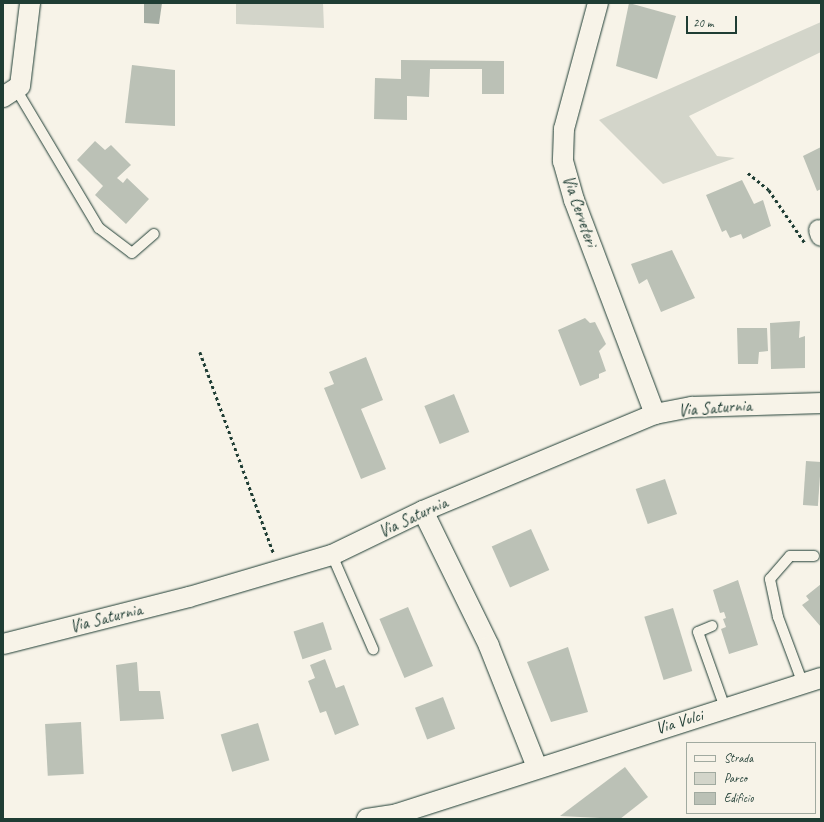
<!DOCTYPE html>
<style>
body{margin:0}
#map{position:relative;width:824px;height:822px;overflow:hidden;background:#f7f3e8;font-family:Caveat,sans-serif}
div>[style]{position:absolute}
.green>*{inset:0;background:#d3d5ca}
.water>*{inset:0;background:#a4ada3}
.building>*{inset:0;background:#bbc1b6;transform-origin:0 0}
.path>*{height:2.5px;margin-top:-1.25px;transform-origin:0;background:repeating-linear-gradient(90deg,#1f3d34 0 3px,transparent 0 6px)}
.roads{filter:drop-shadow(0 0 1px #1f3d34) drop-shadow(0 0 1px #1f3d34)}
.lane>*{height:10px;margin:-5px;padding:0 5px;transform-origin:5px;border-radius:5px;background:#f7f3e8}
.street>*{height:20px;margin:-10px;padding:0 10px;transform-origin:10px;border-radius:10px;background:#f7f3e8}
span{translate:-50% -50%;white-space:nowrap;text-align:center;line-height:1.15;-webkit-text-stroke:3px #f7f3e8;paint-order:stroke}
.street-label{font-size:17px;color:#1f3d34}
.frame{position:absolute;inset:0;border:4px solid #1f3d34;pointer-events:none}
.legend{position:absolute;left:686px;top:742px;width:130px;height:72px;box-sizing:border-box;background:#f7f3e8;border:1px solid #a1aaa0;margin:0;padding:5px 7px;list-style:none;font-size:12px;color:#1f3d34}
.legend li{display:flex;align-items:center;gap:8px;height:20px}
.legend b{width:20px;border:1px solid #a1aaa0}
.scale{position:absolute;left:686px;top:16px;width:51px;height:18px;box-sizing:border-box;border:2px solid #1f3d34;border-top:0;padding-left:5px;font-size:12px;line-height:14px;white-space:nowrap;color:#1f3d34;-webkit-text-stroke:3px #f7f3e8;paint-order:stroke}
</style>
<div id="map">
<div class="green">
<i style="clip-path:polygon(236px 3px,323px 3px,324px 28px,236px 24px)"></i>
<i style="clip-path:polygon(821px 22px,821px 52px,689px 116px,717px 156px,735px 158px,663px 184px,599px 120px)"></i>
</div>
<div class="water">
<i style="clip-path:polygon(144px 3px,162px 3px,159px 24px,144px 23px)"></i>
</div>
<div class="building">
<i style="clip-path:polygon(629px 3px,676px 16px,657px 79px,616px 66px)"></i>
<i style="clip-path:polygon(401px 60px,504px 61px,504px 94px,482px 94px,482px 69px,430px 69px,429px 97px,407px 96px,407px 120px,374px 119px,375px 78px,401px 79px)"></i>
<i style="clip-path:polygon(132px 65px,175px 70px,175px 126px,125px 123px)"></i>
<i style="clip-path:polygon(95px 141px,105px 150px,111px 145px,131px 165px,117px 178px,123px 183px,127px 178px,149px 199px,126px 224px,95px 195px,103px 186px,77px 160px)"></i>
<i style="clip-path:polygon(821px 147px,821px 189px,817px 191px,803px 156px)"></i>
<i style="clip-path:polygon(742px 180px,754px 204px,763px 200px,771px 226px,743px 239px,741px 234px,730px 238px,726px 230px,722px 232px,706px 195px)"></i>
<i style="clip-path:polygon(672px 250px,695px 298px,661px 312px,647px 279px,639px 284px,631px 264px)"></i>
<i style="clip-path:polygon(585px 318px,590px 323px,595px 322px,606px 344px,599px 351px,606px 371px,599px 374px,599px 378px,580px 386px,558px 330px)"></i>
<i style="clip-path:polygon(800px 321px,799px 338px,805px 336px,805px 368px,771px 369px,770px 323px)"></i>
<i style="clip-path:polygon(737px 328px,767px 328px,768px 351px,759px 352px,758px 364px,738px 364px)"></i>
<i style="clip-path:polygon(366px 357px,383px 400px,361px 409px,386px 469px,361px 479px,324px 388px,334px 384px,329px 372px)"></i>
<i style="left:454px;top:394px;width:41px;height:32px;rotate:68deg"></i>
<i style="left:806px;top:461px;width:15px;height:44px;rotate:4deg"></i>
<i style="left:665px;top:479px;width:37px;height:31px;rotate:71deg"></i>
<i style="left:531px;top:529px;width:45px;height:43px;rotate:66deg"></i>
<i style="clip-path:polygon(738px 580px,758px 645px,729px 654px,721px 629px,726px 627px,723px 619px,726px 618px,724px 612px,720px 613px,713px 590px)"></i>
<i style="clip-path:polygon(821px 584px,821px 627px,802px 605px,809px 600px,806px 596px)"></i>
<i style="left:408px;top:607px;width:64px;height:31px;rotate:67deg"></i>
<i style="left:673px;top:608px;width:66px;height:30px;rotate:73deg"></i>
<i style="left:323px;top:622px;width:29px;height:31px;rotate:72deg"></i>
<i style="clip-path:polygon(568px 647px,588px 712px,551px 722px,527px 662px)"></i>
<i style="clip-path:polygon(325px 659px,336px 688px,344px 685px,359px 725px,335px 735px,326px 711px,320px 713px,308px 681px,315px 678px,310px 665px)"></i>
<i style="clip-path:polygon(137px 662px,139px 691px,160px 691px,164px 719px,120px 721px,116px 665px)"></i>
<i style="left:443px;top:697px;width:34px;height:30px;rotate:69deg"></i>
<i style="left:81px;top:722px;width:52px;height:36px;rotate:87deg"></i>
<i style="left:258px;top:723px;width:39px;height:39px;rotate:73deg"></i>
<i style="clip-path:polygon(625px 767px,648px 797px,620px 819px,560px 816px)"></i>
</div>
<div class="path">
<i style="left:748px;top:173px;width:27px;rotate:39deg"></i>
<i style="left:769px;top:190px;width:64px;rotate:55.8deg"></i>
<i style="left:200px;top:352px;width:215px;rotate:69.9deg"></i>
</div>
<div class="roads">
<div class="lane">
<i style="left:16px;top:89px;width:162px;rotate:59.2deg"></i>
<i style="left:99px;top:228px;width:41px;rotate:37.1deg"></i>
<i style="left:132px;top:253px;width:29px;rotate:-41deg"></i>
<i style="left:332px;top:555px;width:103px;rotate:66.4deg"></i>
<i style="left:712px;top:626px;width:15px;rotate:157deg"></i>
<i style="left:698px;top:632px;width:81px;rotate:70.4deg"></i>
<i style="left:803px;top:684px;width:72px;rotate:-110.5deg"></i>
<i style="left:778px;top:617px;width:39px;rotate:-102deg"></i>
<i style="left:770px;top:579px;width:30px;rotate:-49deg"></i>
<i style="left:790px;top:556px;width:24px"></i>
</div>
<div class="street">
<i style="left:598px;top:3px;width:131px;rotate:105.1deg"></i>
<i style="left:564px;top:129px;width:32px;rotate:92deg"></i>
<i style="left:563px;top:161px;width:41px;rotate:74.2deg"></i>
<i style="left:574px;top:200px;width:229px;rotate:69.3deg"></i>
<i style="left:3px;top:97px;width:20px;rotate:-33deg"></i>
<i style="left:20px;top:86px;width:84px;rotate:-83.1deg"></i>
<i style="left:819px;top:230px;width:6px;rotate:72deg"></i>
<i style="left:423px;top:511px;width:150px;rotate:63.9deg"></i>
<i style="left:489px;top:646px;width:130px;rotate:68.4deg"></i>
<i style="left:3px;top:644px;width:192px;rotate:-14.2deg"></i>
<i style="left:189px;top:597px;width:149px;rotate:-16.4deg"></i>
<i style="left:332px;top:555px;width:101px;rotate:-25.8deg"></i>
<i style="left:423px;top:511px;width:251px;rotate:-22.7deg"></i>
<i style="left:655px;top:414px;width:38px;rotate:-11deg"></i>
<i style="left:692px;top:407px;width:129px;rotate:-1.8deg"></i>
<i style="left:367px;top:819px;width:30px;rotate:-9deg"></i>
<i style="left:397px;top:814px;width:445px;rotate:-17.8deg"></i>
</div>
</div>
<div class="street-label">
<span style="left:580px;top:211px;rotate:71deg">Via Cerveteri</span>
<span style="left:715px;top:408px;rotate:-4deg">Via Saturnia</span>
<span style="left:413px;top:517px;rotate:-25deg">Via Saturnia</span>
<span style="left:106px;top:618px;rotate:-14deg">Via Saturnia</span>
<span style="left:679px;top:722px;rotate:-17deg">Via Vulci</span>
</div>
<div class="frame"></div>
<ul class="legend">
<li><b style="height:5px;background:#f7f3e8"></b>Strada</li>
<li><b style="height:11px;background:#d3d5ca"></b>Parco</li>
<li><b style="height:11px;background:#bbc1b6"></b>Edificio</li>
</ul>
<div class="scale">20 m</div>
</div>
